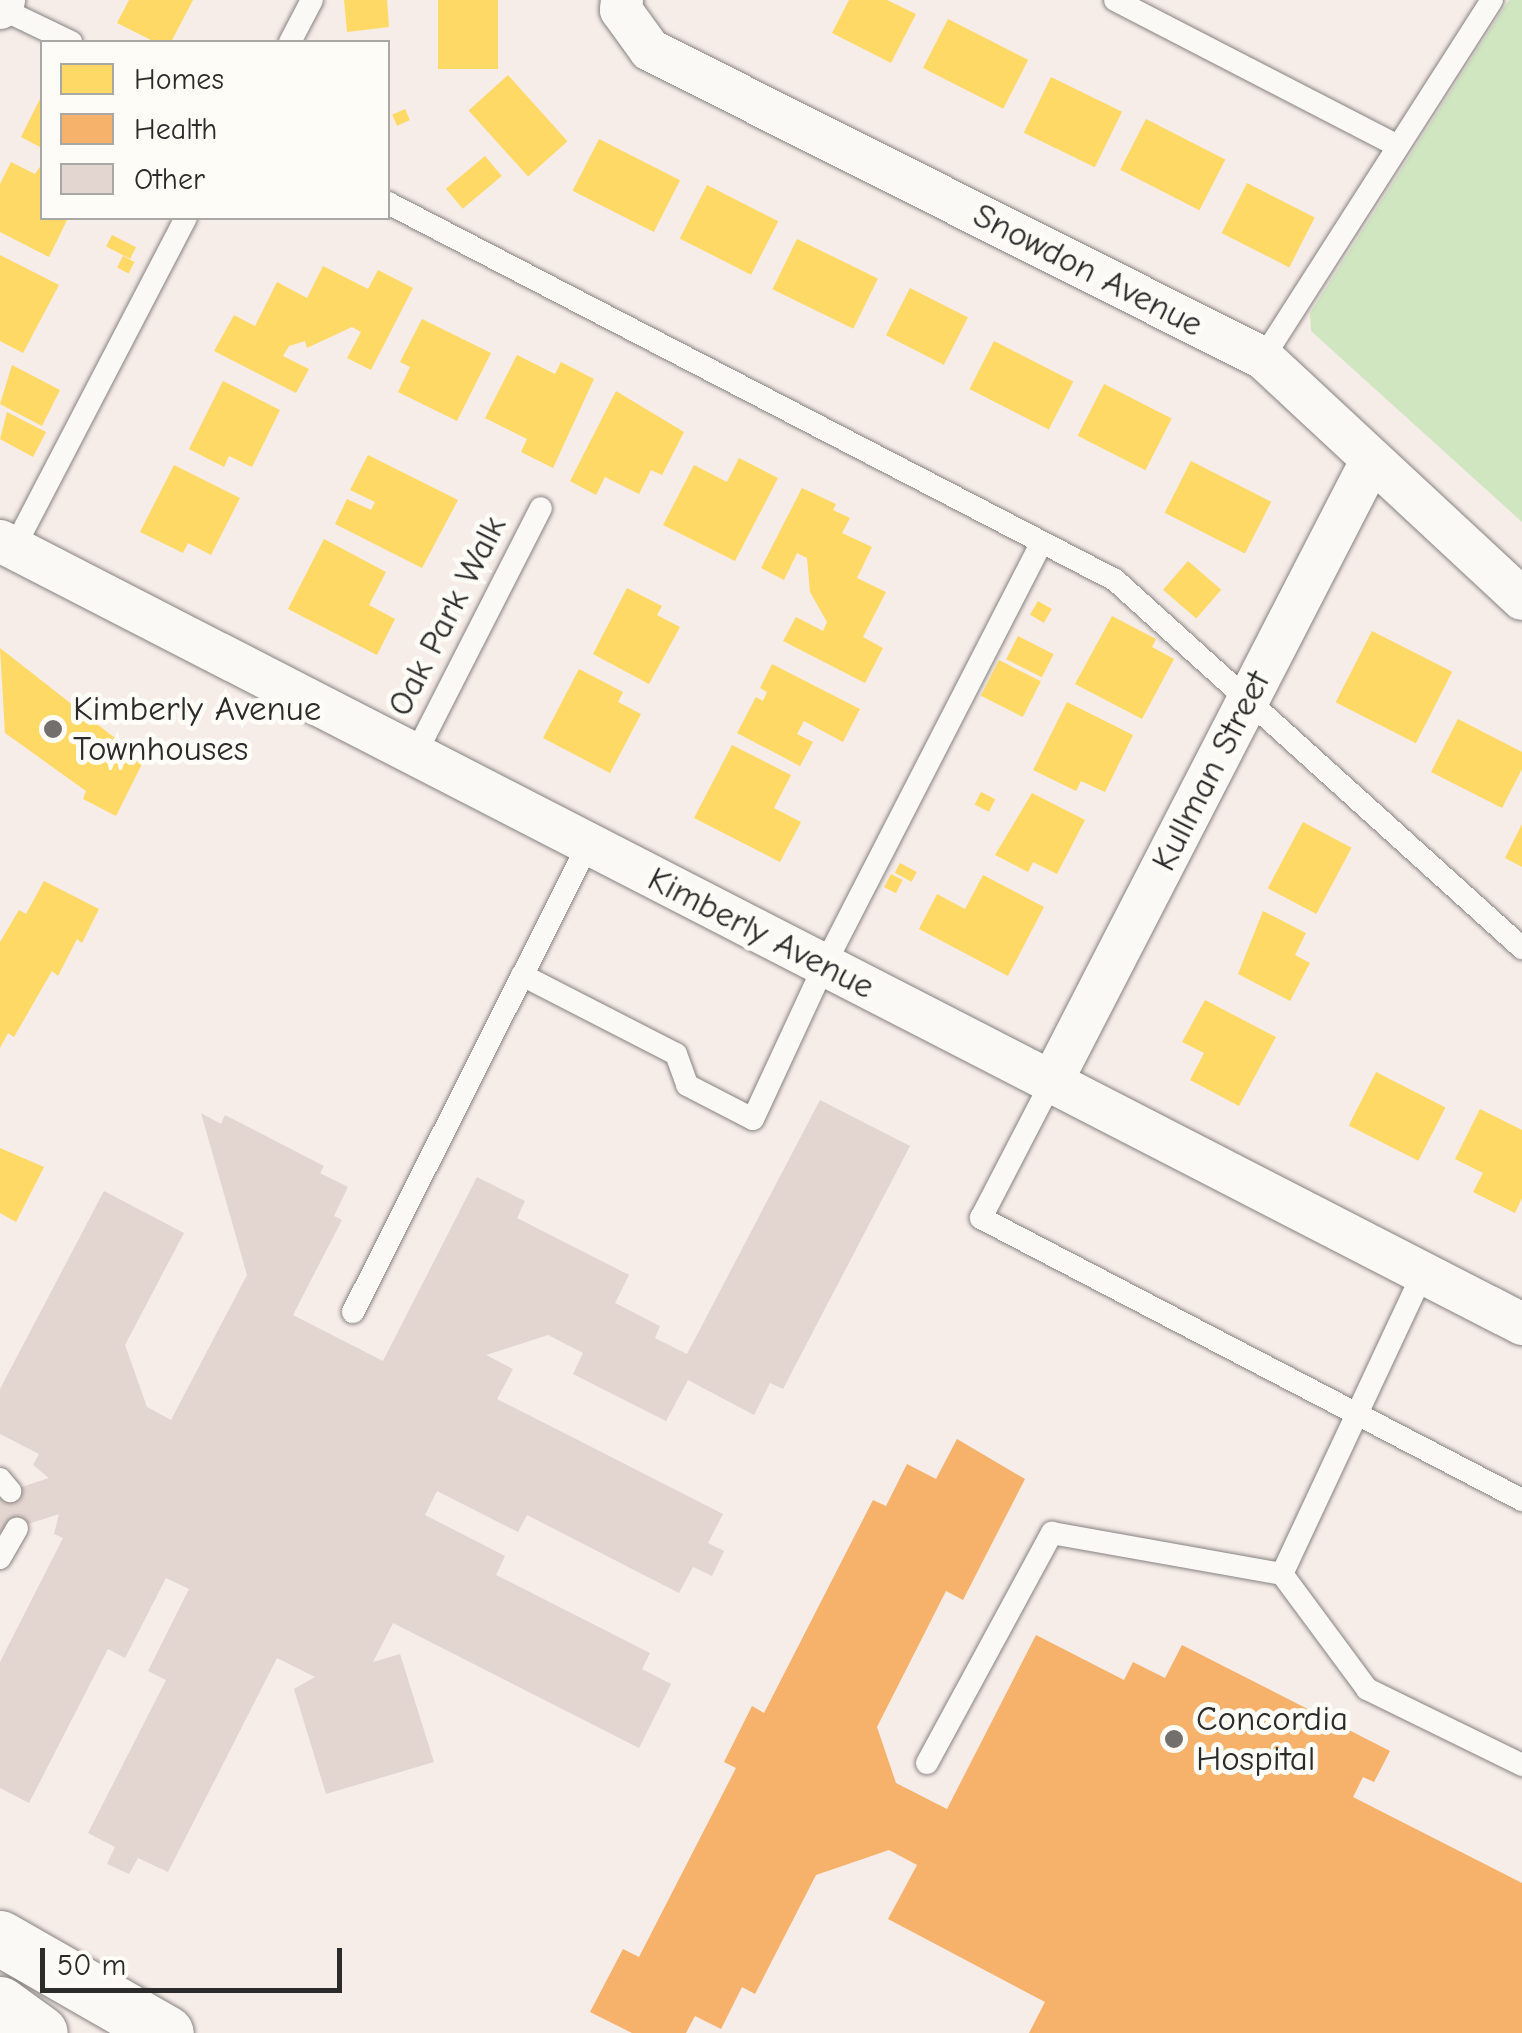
<!DOCTYPE html>
<style>
body{margin:0}
#map{position:relative;width:1522px;height:2033px;overflow:hidden;background:#f6ece8;font-family:"Comic Neue",sans-serif}
div>[style]{position:absolute}
.green>*{inset:0;background:#d0e6c1}
.homes>*{inset:0;background:#ffd966;transform-origin:0 0}
.health>*{inset:0;background:#f6b26b}
.building>*{inset:0;background:#e3d5cf}
.roads{filter:drop-shadow(0 0 2px #868280) drop-shadow(0 0 2px #868280)}
.service>*{height:22px;margin:-11px;padding:0 11px;transform-origin:11px;border-radius:11px;background:#faf9f6}
.minor>*{height:42px;margin:-21px;padding:0 21px;transform-origin:21px;border-radius:21px;background:#faf9f6}
.secondary>*{height:55px;margin:-27.5px;padding:0 27.5px;transform-origin:27.5px;border-radius:27.5px;background:#faf9f6}
.dots>*{width:28px;height:28px;translate:-50% -50%;box-sizing:border-box;border:5px solid #fdfcf7;border-radius:50%}
span{translate:-50% -50%;white-space:nowrap;text-align:center;line-height:1.15;-webkit-text-stroke:10px #fdfcf7;paint-order:stroke}
.street-label{font-size:35px;color:#2b2b2b}
.poi-label{font-size:35px;color:#2b2b2b}
.left{translate:0 -50%;text-align:left}
.legend{position:absolute;left:40px;top:40px;width:350px;height:180px;box-sizing:border-box;background:#fdfcf7;border:2px solid #a9a8a5;margin:0;padding:12px 18px;list-style:none;font-size:30px;color:#2b2b2b}
.legend li{display:flex;align-items:center;gap:20px;height:50px}
.legend b{width:50px;border:2px solid #a9a8a5}
.scale{position:absolute;left:40px;top:1948px;width:302px;height:45px;box-sizing:border-box;border:5px solid #2b2b2b;border-top:0;padding-left:12px;font-size:30px;line-height:35px;white-space:nowrap;color:#2b2b2b;-webkit-text-stroke:8px #fdfcf7;paint-order:stroke}
</style>
<div id="map">
<div class="green">
<i style="clip-path:polygon(1509px 0,1522px 0,1522px 522px,1311px 331px,1310px 313px)"></i>
</div>
<div class="homes">
<i style="clip-path:polygon(129px 0,193px 0,171px 42px,155px 42px,117px 23px)"></i>
<i style="clip-path:polygon(344px 0,387px 0,389px 27px,347px 32px)"></i>
<i style="left:438px;top:0;width:60px;height:69px"></i>
<i style="clip-path:polygon(849px 0,887px 0,916px 14px,891px 63px,832px 33px)"></i>
<i style="left:948px;top:19px;width:90px;height:55px;rotate:27deg"></i>
<i style="left:508px;top:75px;width:89px;height:53px;rotate:48deg"></i>
<i style="left:1051px;top:77px;width:79px;height:62px;rotate:26deg"></i>
<i style="clip-path:polygon(42px 95px,42px 148px,21px 137px)"></i>
<i style="left:405px;top:109px;width:12px;height:14px;rotate:66deg"></i>
<i style="left:1146px;top:119px;width:89px;height:57px;rotate:27deg"></i>
<i style="left:599px;top:139px;width:91px;height:58px;rotate:27deg"></i>
<i style="left:485px;top:156px;width:26px;height:51px;rotate:50deg"></i>
<i style="clip-path:polygon(11px 162px,35px 174px,42px 164px,42px 218px,68px 218px,49px 257px,0 232px,0 184px)"></i>
<i style="left:1247px;top:183px;width:76px;height:56px;rotate:27deg"></i>
<i style="left:707px;top:185px;width:80px;height:60px;rotate:27deg"></i>
<i style="left:112px;top:235px;width:27px;height:13px;rotate:27deg"></i>
<i style="left:797px;top:239px;width:90px;height:56px;rotate:26deg"></i>
<i style="clip-path:polygon(0 255px,59px 285px,23px 353px,0 341px)"></i>
<i style="left:123px;top:256px;width:13px;height:13px;rotate:27deg"></i>
<i style="clip-path:polygon(323px 266px,368px 289px,378px 270px,413px 288px,371px 370px,347px 358px,361px 332px,352px 327px,307px 348px,305px 341px,289px 346px,283px 356px,309px 369px,296px 393px,214px 351px,234px 315px,255px 326px,277px 282px,307px 298px)"></i>
<i style="left:910px;top:288px;width:65px;height:53px;rotate:27deg"></i>
<i style="clip-path:polygon(422px 319px,491px 353px,457px 421px,398px 392px,410px 367px,400px 362px)"></i>
<i style="left:994px;top:341px;width:89px;height:54px;rotate:27deg"></i>
<i style="clip-path:polygon(517px 355px,555px 374px,561px 362px,594px 379px,553px 468px,521px 452px,527px 439px,485px 418px)"></i>
<i style="clip-path:polygon(12px 365px,60px 390px,42px 426px,0 404px)"></i>
<i style="clip-path:polygon(223px 381px,280px 410px,252px 467px,229px 456px,224px 467px,189px 449px)"></i>
<i style="left:1104px;top:384px;width:76px;height:58px;rotate:27deg"></i>
<i style="clip-path:polygon(616px 391px,684px 432px,662px 475px,651px 470px,639px 494px,605px 477px,596px 495px,570px 481px)"></i>
<i style="clip-path:polygon(7px 412px,46px 432px,33px 457px,0 439px)"></i>
<i style="clip-path:polygon(368px 455px,458px 500px,422px 568px,335px 524px,347px 499px,371px 510px,375px 502px,350px 490px)"></i>
<i style="clip-path:polygon(739px 458px,778px 478px,735px 561px,663px 525px,694px 465px,727px 482px)"></i>
<i style="left:1191px;top:461px;width:90px;height:58px;rotate:27deg"></i>
<i style="clip-path:polygon(174px 465px,240px 498px,211px 555px,188px 543px,183px 553px,140px 532px)"></i>
<i style="clip-path:polygon(802px 488px,836px 504px,833px 510px,850px 518px,842px 533px,872px 547px,857px 578px,886px 592px,863px 637px,883px 648px,865px 683px,783px 641px,796px 617px,823px 631px,827px 622px,810px 592px,807px 558px,797px 553px,784px 580px,761px 568px)"></i>
<i style="clip-path:polygon(324px 539px,386px 572px,369px 605px,395px 619px,377px 655px,288px 609px)"></i>
<i style="left:1188px;top:561px;width:44px;height:38px;rotate:41deg"></i>
<i style="clip-path:polygon(627px 588px,662px 606px,657px 615px,680px 627px,649px 684px,593px 654px)"></i>
<i style="left:1038px;top:601px;width:16px;height:16px;rotate:30deg"></i>
<i style="clip-path:polygon(1112px 616px,1156px 639px,1152px 647px,1174px 659px,1142px 719px,1075px 684px)"></i>
<i style="left:1372px;top:631px;width:90px;height:80px;rotate:27deg"></i>
<i style="left:1018px;top:636px;width:40px;height:26px;rotate:27deg"></i>
<i style="clip-path:polygon(0 648px,115px 738px,112px 743px,144px 760px,116px 816px,83px 799px,86px 791px,5px 733px)"></i>
<i style="left:999px;top:660px;width:47px;height:40px;rotate:27deg"></i>
<i style="clip-path:polygon(772px 664px,860px 709px,843px 742px,804px 721px,797px 734px,813px 742px,800px 766px,737px 733px,756px 697px,763px 701px,767px 692px,760px 688px)"></i>
<i style="clip-path:polygon(579px 669px,623px 692px,618px 702px,641px 714px,610px 773px,543px 738px)"></i>
<i style="clip-path:polygon(1067px 702px,1133px 735px,1105px 792px,1081px 781px,1076px 791px,1033px 770px)"></i>
<i style="clip-path:polygon(1458px 719px,1522px 752px,1522px 769px,1502px 808px,1431px 772px)"></i>
<i style="clip-path:polygon(732px 745px,791px 775px,774px 808px,801px 822px,780px 862px,694px 818px)"></i>
<i style="left:981px;top:792px;width:16px;height:14px;rotate:27deg"></i>
<i style="clip-path:polygon(1032px 793px,1085px 820px,1057px 874px,1033px 862px,1028px 872px,995px 855px)"></i>
<i style="left:1303px;top:822px;width:55px;height:75px;rotate:28deg"></i>
<i style="clip-path:polygon(1522px 824px,1522px 867px,1505px 858px)"></i>
<i style="left:900px;top:863px;width:19px;height:11px;rotate:28deg"></i>
<i style="left:891px;top:874px;width:13px;height:15px;rotate:27deg"></i>
<i style="clip-path:polygon(983px 875px,1044px 907px,1008px 976px,919px 929px,937px 894px,965px 909px)"></i>
<i style="clip-path:polygon(44px 881px,99px 909px,82px 943px,77px 939px,58px 976px,52px 971px,14px 1037px,8px 1033px,0 1048px,0 942px,19px 910px,26px 914px)"></i>
<i style="clip-path:polygon(1263px 911px,1306px 933px,1295px 955px,1310px 963px,1290px 1001px,1238px 974px)"></i>
<i style="clip-path:polygon(1205px 1000px,1276px 1037px,1239px 1106px,1190px 1080px,1204px 1053px,1182px 1042px)"></i>
<i style="left:1376px;top:1072px;width:78px;height:60px;rotate:27deg"></i>
<i style="clip-path:polygon(1480px 1109px,1522px 1130px,1522px 1198px,1515px 1213px,1473px 1192px,1483px 1173px,1455px 1159px)"></i>
<i style="clip-path:polygon(0 1148px,44px 1167px,16px 1222px,0 1213px)"></i>
</div>
<div class="health">
<i style="clip-path:polygon(957px 1439px,1025px 1479px,963px 1600px,946px 1591px,877px 1727px,896px 1783px,947px 1809px,1036px 1635px,1124px 1680px,1133px 1662px,1165px 1678px,1182px 1645px,1390px 1751px,1374px 1782px,1363px 1777px,1353px 1797px,1522px 1883px,1522px 2033px,1029px 2033px,1045px 2002px,888px 1919px,917px 1865px,889px 1850px,816px 1875px,755px 1994px,742px 1987px,721px 2029px,695px 2016px,686px 2033px,632px 2033px,590px 2012px,623px 1949px,639px 1957px,736px 1768px,724px 1762px,752px 1706px,764px 1713px,873px 1500px,886px 1506px,907px 1464px,936px 1479px)"></i>
</div>
<div class="building">
<i style="clip-path:polygon(820px 1100px,910px 1146px,783px 1389px,770px 1383px,754px 1415px,688px 1380px,666px 1421px,573px 1374px,583px 1353px,548px 1335px,486px 1355px,513px 1369px,497px 1399px,723px 1514px,708px 1543px,724px 1551px,712px 1576px,693px 1567px,679px 1593px,527px 1515px,518px 1532px,437px 1491px,425px 1515px,505px 1556px,496px 1575px,650px 1653px,642px 1669px,671px 1684px,639px 1748px,393px 1623px,373px 1662px,400px 1654px,434px 1762px,326px 1794px,294px 1689px,315px 1677px,277px 1658px,168px 1872px,138px 1858px,129px 1874px,107px 1864px,115px 1847px,88px 1833px,166px 1680px,148px 1671px,189px 1589px,166px 1578px,125px 1658px,108px 1649px,29px 1803px,0 1788px,0 1662px,63px 1538px,54px 1534px,59px 1514px,0 1533px,0 1494px,49px 1478px,33px 1465px,39px 1454px,0 1434px,0 1389px,104px 1191px,184px 1233px,125px 1345px,147px 1407px,171px 1420px,247px 1275px,201px 1113px,221px 1124px,225px 1115px,324px 1166px,320px 1173px,348px 1187px,334px 1216px,342px 1220px,293px 1315px,383px 1361px,477px 1177px,525px 1201px,517px 1218px,629px 1275px,615px 1303px,660px 1326px,655px 1338px,687px 1354px)"></i>
</div>
<div class="roads">
<div class="service">
<i style="left:1115px;top:0;width:318px;rotate:27.3deg"></i>
<i style="left:0;top:8px;width:79px;rotate:25.6deg"></i>
<i style="left:290px;top:42px;width:47px;rotate:-62.4deg"></i>
<i style="left:388px;top:203px;width:819px;rotate:27.41deg"></i>
<i style="left:1115px;top:580px;width:549px;rotate:42.12deg"></i>
<i style="left:1263px;top:358px;width:425px;rotate:-57.4deg"></i>
<i style="left:14px;top:548px;width:372px;rotate:-62.5deg"></i>
<i style="left:415px;top:755px;width:277px;rotate:-63deg"></i>
<i style="left:522px;top:975px;width:173px;rotate:27.2deg"></i>
<i style="left:676px;top:1054px;width:33px;rotate:70deg"></i>
<i style="left:687px;top:1085px;width:74px;rotate:27.3deg"></i>
<i style="left:753px;top:1119px;width:169px;rotate:-65.1deg"></i>
<i style="left:824px;top:966px;width:475px;rotate:-62.8deg"></i>
<i style="left:1052px;top:1081px;width:154px;rotate:117.4deg"></i>
<i style="left:981px;top:1218px;width:610px;rotate:27.53deg"></i>
<i style="left:353px;top:1312px;width:523px;rotate:-63.29deg"></i>
<i style="left:0;top:1479px;width:16px;rotate:50deg"></i>
<i style="left:0;top:1558px;width:34px;rotate:-60deg"></i>
<i style="left:1282px;top:1574px;width:143px;rotate:53.5deg"></i>
<i style="left:1367px;top:1689px;width:173px;rotate:26.1deg"></i>
<i style="left:927px;top:1763px;width:262px;rotate:-61.5deg"></i>
<i style="left:1052px;top:1533px;width:234px;rotate:10.1deg"></i>
<i style="left:1282px;top:1574px;width:332px;rotate:-64.9deg"></i>
</div>
<div class="minor">
<i style="left:622px;top:0;width:10px;rotate:96deg"></i>
<i style="left:621px;top:10px;width:49px;rotate:54.1deg"></i>
<i style="left:650px;top:50px;width:686px;rotate:26.68deg"></i>
<i style="left:1263px;top:358px;width:354px;rotate:42.9deg"></i>
<i style="left:0;top:8px;width:9px;rotate:-63deg"></i>
<i style="left:0;top:541px;width:1712px;rotate:27.22deg"></i>
<i style="left:1052px;top:1081px;width:697px;rotate:-62.77deg"></i>
</div>
<div class="secondary">
<i style="left:0;top:1938px;width:191px;rotate:29.8deg"></i>
<i style="left:0;top:2004px;width:49px;rotate:35.9deg"></i>
</div>
</div>
<div class="dots">
<i style="left:53px;top:729px;background:#726f6d"></i>
<i style="left:1174px;top:1739px;background:#726f6d"></i>
</div>
<div class="street-label">
<span style="left:1088px;top:270px;rotate:27deg">Snowdon Avenue</span>
<span style="left:447px;top:616px;rotate:-63deg">Oak Park Walk</span>
<span style="left:1211px;top:771px;rotate:-63deg">Kullman Street</span>
<span style="left:761px;top:933px;rotate:27deg">Kimberly Avenue</span>
</div>
<div class="poi-label">
<span class="left" style="left:73px;top:729px">Kimberly Avenue<br>Townhouses</span>
<span class="left" style="left:1196px;top:1739px">Concordia<br>Hospital</span>
</div>
<ul class="legend">
<li><b style="height:28px;background:#ffd966"></b>Homes</li>
<li><b style="height:28px;background:#f6b26b"></b>Health</li>
<li><b style="height:28px;background:#e3d5cf"></b>Other</li>
</ul>
<div class="scale">50 m</div>
</div>
